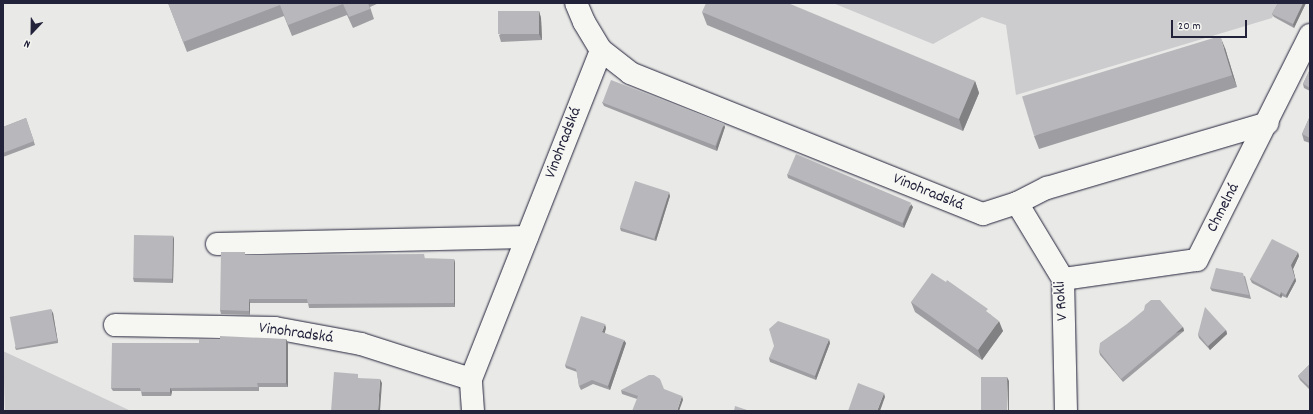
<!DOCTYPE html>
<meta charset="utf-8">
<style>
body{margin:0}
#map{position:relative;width:1313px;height:414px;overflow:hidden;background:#e9e9e7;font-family:Dekko,sans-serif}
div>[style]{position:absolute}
.green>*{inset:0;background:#ccccce}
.roads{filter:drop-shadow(0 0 1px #22223b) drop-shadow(0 0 1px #22223b)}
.minor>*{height:22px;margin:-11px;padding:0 11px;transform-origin:11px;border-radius:11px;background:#f6f6f2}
.wall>*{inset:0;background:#9e9ea2}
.shaded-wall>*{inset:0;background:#818184;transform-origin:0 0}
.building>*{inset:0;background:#b8b8bc;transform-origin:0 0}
span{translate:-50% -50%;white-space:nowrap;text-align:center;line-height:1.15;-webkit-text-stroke:3px #f6f6f2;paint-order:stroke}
.street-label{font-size:16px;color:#22223b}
.frame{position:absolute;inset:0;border:4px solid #22223b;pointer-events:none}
.north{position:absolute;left:12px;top:12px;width:40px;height:40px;-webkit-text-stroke:3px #f6f6f2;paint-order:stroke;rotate:202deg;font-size:11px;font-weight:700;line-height:16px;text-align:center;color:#22223b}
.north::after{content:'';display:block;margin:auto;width:14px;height:18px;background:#22223b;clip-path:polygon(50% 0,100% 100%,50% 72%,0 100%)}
.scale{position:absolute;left:1171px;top:20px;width:76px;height:18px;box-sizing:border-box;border:2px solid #22223b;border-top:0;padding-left:5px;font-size:12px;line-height:14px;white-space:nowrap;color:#22223b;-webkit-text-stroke:3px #f6f6f2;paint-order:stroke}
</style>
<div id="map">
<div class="green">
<i style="clip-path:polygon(833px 3px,1280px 3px,1272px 18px,1016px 95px,1006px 25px,982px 17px,933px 44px)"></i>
<i style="clip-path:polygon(3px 351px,131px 411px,5px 411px)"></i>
</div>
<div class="roads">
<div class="minor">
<i style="left:576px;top:3px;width:21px;rotate:67deg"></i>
<i style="left:584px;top:22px;width:33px;rotate:59deg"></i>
<i style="left:601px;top:50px;width:37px;rotate:38deg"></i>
<i style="left:630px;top:73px;width:380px;rotate:21.8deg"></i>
<i style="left:983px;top:214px;width:36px;rotate:-18deg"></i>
<i style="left:1017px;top:203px;width:34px;rotate:-27deg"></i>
<i style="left:1047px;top:188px;width:230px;rotate:-16.4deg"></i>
<i style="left:1017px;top:203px;width:89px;rotate:58.8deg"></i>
<i style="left:1063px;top:279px;width:132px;rotate:88.7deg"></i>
<i style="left:217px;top:244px;width:310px;rotate:-1.3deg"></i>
<i style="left:1063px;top:279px;width:135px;rotate:-8.1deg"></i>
<i style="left:1197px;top:260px;width:252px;rotate:-63.3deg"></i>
<i style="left:115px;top:325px;width:160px;rotate:1.1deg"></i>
<i style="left:275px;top:328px;width:87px;rotate:10.5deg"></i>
<i style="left:361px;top:344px;width:115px;rotate:17.7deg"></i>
<i style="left:473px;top:411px;width:32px;rotate:-94deg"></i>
<i style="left:471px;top:379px;width:354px;rotate:-68.4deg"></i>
</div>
</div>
<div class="wall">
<i style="clip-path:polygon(168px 3px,379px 3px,370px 7px,374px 19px,353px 28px,347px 15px,292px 36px,284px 16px,187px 52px)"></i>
<i style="clip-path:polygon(1278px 3px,1306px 3px,1294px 28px,1274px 17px,1272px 14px)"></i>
<i style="clip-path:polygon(539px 11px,541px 18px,542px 40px,501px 42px,499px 35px)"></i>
<i style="clip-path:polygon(702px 12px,975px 81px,979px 93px,963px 131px,707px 25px)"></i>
<i style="clip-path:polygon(1225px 48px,1237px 87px,1039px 149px,1034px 136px)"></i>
<i style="clip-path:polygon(1310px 69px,1310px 91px,1304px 88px,1303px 84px)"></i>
<i style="clip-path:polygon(602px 102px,725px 127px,717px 151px,604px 106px)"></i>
<i style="clip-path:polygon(1310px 116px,1310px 143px,1304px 141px,1302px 134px)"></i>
<i style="clip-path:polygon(26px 118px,35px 145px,3px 157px,3px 127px)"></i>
<i style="clip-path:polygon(787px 174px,913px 207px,904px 228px,788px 178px)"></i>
<i style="clip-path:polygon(670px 196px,656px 241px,621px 231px,620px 228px)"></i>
<i style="clip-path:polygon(173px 236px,174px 239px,173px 283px,134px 282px,133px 278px)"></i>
<i style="clip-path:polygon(246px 255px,454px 259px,455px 263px,455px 307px,309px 308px,308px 303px,250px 303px,250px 315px,221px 314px,220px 310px)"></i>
<i style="clip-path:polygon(1299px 256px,1293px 269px,1296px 281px,1287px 298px,1282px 296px,1281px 298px,1252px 283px,1250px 279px)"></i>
<i style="clip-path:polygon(1245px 276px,1251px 299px,1212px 291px,1210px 288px)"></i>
<i style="clip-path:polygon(911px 302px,990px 314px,1003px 331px,982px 360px,915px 312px)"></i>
<i style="clip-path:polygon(53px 313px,58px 343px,16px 350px,15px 347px)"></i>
<i style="clip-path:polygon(1183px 327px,1184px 331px,1123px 382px,1100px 355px,1099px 351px)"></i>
<i style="clip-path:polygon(606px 328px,604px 333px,626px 343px,610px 390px,593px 384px,581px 390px,579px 386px,577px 372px,566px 368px,565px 365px)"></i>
<i style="clip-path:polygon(1226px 330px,1227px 334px,1210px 350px,1199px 338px,1198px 334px)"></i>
<i style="clip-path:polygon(286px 339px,288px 343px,288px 387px,259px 387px,259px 391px,172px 391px,171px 396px,142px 396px,141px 391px,113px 391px,111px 388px,199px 343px)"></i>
<i style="clip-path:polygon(830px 343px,816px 380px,770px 362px,769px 358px)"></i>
<i style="clip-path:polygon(1310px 364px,1310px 390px,1300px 380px,1298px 376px)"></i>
<i style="clip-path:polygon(621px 390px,683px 400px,637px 399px,622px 394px)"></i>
</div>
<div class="shaded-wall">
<i style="clip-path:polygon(1303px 3px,1306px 3px,1294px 28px,1293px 24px)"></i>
<i style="clip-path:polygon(539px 11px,541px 18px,542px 40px,539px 34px)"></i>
<i style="clip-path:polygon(1220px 36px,1225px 48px,1237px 87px,1232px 75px)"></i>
<i style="clip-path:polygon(975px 81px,979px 93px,963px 131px,959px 119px)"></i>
<i style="clip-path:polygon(724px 124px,725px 127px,717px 151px,716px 147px)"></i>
<i style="clip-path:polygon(669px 192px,670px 196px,656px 241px,655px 238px)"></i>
<i style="clip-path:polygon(911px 204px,913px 207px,904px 228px,903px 224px)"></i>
<i style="clip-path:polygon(173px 236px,174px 239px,173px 283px,172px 279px)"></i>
<i style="clip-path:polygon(1298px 252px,1299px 256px,1293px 269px,1296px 281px,1287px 298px,1286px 295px,1291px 265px)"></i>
<i style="clip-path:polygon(454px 259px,455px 263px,455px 307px,454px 303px)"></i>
<i style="clip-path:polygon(1281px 292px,1282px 296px,1281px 298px,1280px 295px)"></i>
<i style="clip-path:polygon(249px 299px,250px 303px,250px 315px,249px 311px)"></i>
<i style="clip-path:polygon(51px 309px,53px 313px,58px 343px,57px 340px)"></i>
<i style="clip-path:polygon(999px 321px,1003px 331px,982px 360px,978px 350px)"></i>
<i style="clip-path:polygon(605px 324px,606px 328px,604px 336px,602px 332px)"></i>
<i style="left:1183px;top:327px;width:4px;height:81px;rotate:76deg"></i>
<i style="clip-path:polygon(1226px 330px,1227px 334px,1210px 350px,1208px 346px)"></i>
<i style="clip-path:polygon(286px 339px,288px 343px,288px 387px,286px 383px)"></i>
<i style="clip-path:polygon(829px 339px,830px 343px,816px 380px,815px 376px)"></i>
<i style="clip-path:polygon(624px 340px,626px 343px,610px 390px,608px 386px)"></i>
<i style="clip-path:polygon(1007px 377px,1009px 381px,1009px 411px,1008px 411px)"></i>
<i style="clip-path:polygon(380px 379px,382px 383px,380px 411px,378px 411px)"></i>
<i style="clip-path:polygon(170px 388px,172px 391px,171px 396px,170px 392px)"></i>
<i style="clip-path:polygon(884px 393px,885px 397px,880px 411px,877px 411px)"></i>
<i style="clip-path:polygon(682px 396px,683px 400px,679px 411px,677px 411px)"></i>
</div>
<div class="building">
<i style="clip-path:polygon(168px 3px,368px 3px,370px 9px,349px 17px,343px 4px,288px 25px,280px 5px,183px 42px)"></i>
<i style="clip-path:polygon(706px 3px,788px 3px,975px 81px,959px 119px,702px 12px)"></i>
<i style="clip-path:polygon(1278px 3px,1303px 3px,1293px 24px,1272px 14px)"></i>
<i style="left:539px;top:11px;width:23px;height:41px;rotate:90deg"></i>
<i style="left:1220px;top:36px;width:41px;height:207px;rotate:73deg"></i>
<i style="clip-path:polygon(1310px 69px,1310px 88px,1303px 84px)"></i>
<i style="left:611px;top:80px;width:121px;height:24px;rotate:21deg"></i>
<i style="clip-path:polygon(1310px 116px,1310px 138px,1302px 134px)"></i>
<i style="clip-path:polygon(26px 118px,34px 141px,3px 153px,3px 127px)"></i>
<i style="left:796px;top:154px;width:125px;height:22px;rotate:23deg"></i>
<i style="left:635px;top:181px;width:36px;height:49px;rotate:18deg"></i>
<i style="left:134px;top:235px;width:39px;height:43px;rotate:1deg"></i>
<i style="clip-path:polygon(1272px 239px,1298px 252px,1291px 265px,1295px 278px,1286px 295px,1281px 292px,1280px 295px,1250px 279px)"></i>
<i style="clip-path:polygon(221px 252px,245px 252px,245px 255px,424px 254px,425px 259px,454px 259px,454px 303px,308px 304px,307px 299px,249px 299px,249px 311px,220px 310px)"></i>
<i style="clip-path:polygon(1216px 268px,1243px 273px,1249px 295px,1210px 288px)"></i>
<i style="clip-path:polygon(932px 273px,946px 282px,947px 280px,988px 309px,986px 311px,999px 321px,978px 350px,911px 302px)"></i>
<i style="clip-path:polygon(1151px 300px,1160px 300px,1183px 327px,1121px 379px,1099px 351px,1100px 343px,1127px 324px,1144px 310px,1145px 305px)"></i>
<i style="clip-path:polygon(1205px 307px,1226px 330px,1208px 346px,1198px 334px)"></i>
<i style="left:51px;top:309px;width:32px;height:42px;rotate:79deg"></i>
<i style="clip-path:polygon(581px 316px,605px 324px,602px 332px,624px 340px,608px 386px,592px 380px,579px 386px,576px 369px,565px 365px)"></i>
<i style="clip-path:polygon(778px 321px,829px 339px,815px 376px,769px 358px,774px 346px,769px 329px)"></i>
<i style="clip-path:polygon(220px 336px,286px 339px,286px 383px,257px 383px,258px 387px,170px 388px,170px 392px,141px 392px,140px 388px,111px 388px,112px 343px,199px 343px,199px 339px,220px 339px)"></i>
<i style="clip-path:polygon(1310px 364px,1310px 387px,1298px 376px)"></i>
<i style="clip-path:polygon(334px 372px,358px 374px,358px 378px,380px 379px,378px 411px,331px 411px)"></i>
<i style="clip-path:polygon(649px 375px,654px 375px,660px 379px,664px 389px,682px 396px,677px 411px,632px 411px,638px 396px,621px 390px)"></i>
<i style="left:981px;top:377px;width:26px;height:34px"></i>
<i style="clip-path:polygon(858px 383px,884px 393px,877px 411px,848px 411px)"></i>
<i style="clip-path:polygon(735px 406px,750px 411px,734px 411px)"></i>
</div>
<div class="street-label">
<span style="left:564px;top:143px;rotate:-69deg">Vinohradská</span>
<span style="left:928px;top:193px;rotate:22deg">Vinohradská</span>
<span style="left:1224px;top:208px;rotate:-63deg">Chmelná</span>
<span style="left:1062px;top:301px;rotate:-94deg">V Rokli</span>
<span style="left:296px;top:334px;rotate:8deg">Vinohradská</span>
</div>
<div class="frame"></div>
<div class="north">N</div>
<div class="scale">20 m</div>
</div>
